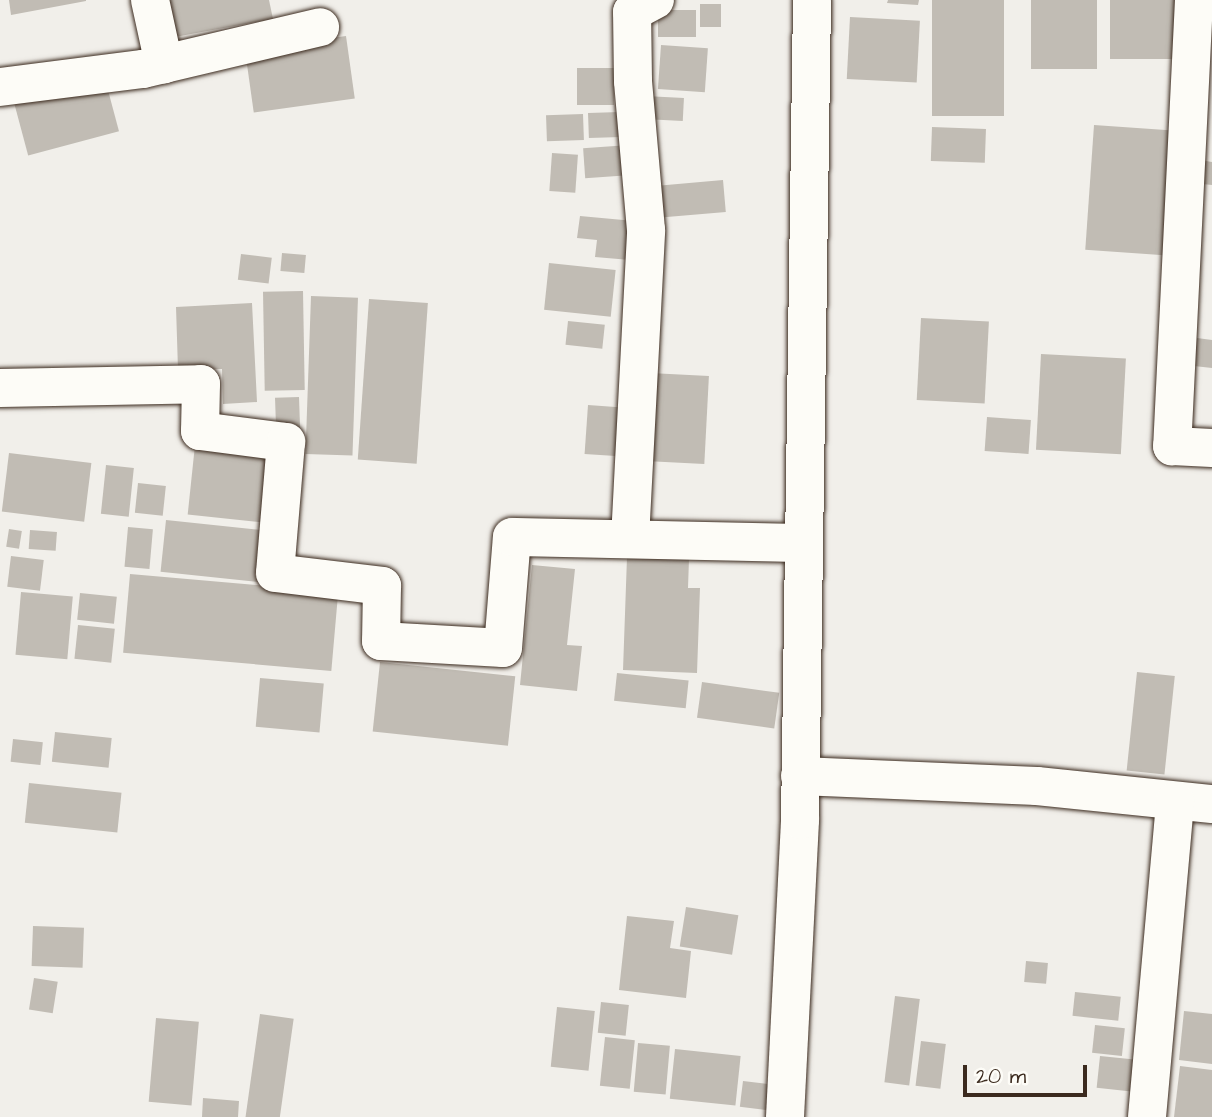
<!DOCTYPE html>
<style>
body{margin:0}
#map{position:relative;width:1212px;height:1117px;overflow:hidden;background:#f1efea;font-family:"Architects Daughter",sans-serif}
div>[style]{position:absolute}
.building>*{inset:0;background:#c1bcb4;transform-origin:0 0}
.roads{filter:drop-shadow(0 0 2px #3b2a1e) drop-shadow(0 0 2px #3b2a1e)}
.minor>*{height:38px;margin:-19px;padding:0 19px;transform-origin:19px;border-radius:19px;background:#fdfcf7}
span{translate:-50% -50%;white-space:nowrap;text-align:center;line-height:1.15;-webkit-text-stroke:5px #fdfcf7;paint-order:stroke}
.scale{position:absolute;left:963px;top:1065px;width:124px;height:32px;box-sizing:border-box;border:4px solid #3b2a1e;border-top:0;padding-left:9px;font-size:21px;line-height:24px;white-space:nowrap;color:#3b2a1e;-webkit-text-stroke:5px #fdfcf7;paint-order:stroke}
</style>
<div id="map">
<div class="building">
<i style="clip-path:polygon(9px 0,86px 0,86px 1px,11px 15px)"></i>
<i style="clip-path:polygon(157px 0,269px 0,273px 19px,164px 39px)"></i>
<i style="clip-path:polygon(888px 0,919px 0,918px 5px,887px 3px)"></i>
<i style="left:932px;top:0;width:72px;height:116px"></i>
<i style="left:1031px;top:0;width:66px;height:69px"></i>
<i style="left:1110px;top:0;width:73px;height:59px"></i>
<i style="left:700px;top:4px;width:21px;height:23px"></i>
<i style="left:658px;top:10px;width:38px;height:27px"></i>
<i style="left:850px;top:17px;width:70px;height:62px;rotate:3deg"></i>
<i style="left:346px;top:36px;width:63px;height:102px;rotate:82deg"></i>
<i style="left:661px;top:45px;width:47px;height:44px;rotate:4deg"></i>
<i style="left:577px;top:68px;width:37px;height:37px"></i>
<i style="left:105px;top:79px;width:54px;height:94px;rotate:75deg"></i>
<i style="left:645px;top:96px;width:39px;height:23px;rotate:3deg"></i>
<i style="left:620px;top:112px;width:25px;height:32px;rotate:88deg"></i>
<i style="left:583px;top:114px;width:26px;height:37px;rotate:88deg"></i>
<i style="left:1094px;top:125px;width:79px;height:125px;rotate:4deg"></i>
<i style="left:932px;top:127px;width:54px;height:34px;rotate:2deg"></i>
<i style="left:629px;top:145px;width:30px;height:46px;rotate:86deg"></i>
<i style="left:552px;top:153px;width:26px;height:38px;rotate:4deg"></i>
<i style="clip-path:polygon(1194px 159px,1212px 162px,1212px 185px,1192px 183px)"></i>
<i style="left:723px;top:180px;width:32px;height:71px;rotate:85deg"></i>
<i style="clip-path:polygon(580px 216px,634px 221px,630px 260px,595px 257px,597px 240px,577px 238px)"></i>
<i style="left:282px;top:253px;width:24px;height:18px;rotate:5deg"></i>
<i style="left:241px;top:254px;width:31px;height:26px;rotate:7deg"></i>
<i style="left:549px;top:263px;width:67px;height:47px;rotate:6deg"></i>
<i style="left:303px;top:291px;width:99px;height:40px;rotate:89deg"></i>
<i style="left:311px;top:296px;width:47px;height:158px;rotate:2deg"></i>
<i style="left:369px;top:299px;width:59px;height:161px;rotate:4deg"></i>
<i style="clip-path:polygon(252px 303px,257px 402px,223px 404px,222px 369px,178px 370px,176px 307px)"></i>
<i style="left:921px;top:318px;width:68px;height:82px;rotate:3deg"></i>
<i style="left:568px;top:321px;width:37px;height:24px;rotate:6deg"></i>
<i style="clip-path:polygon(1197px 338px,1212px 340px,1212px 368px,1194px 366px)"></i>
<i style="left:1041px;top:354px;width:85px;height:96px;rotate:3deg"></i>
<i style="left:650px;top:373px;width:59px;height:88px;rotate:3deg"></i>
<i style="left:299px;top:397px;width:34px;height:24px;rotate:88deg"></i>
<i style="left:588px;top:405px;width:31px;height:49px;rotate:4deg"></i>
<i style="left:987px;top:417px;width:44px;height:34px;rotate:4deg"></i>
<i style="left:195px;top:445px;width:83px;height:70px;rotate:6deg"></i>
<i style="left:9px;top:453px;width:83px;height:59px;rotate:7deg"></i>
<i style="left:106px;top:465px;width:28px;height:49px;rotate:6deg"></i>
<i style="left:138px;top:483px;width:28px;height:30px;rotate:6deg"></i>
<i style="left:166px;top:520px;width:99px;height:52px;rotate:6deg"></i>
<i style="left:128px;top:527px;width:25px;height:40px;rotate:5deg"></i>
<i style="left:9px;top:529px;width:13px;height:18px;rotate:9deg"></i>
<i style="left:30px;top:530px;width:27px;height:19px;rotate:4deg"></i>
<i style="left:11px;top:556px;width:33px;height:31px;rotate:7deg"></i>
<i style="clip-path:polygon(627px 557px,689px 559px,688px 588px,700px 588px,697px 673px,623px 670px)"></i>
<i style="clip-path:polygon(532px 565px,575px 569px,567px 645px,582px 646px,577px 691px,520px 685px)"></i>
<i style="left:130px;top:574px;width:209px;height:79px;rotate:5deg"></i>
<i style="left:21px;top:592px;width:52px;height:63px;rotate:5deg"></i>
<i style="left:80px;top:593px;width:37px;height:27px;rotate:6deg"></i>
<i style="left:78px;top:625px;width:37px;height:34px;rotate:6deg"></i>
<i style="left:380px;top:662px;width:136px;height:70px;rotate:6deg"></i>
<i style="left:1137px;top:672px;width:38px;height:99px;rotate:6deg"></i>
<i style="left:617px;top:673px;width:72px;height:28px;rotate:6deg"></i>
<i style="left:260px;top:678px;width:64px;height:49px;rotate:5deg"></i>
<i style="left:702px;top:682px;width:78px;height:36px;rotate:8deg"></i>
<i style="left:55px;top:732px;width:57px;height:30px;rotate:6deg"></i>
<i style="left:13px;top:739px;width:30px;height:23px;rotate:6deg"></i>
<i style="left:29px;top:783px;width:93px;height:40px;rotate:6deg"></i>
<i style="left:686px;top:907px;width:53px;height:40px;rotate:9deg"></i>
<i style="clip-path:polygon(627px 916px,674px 921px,670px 948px,691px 951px,686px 998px,619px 990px)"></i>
<i style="left:33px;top:926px;width:51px;height:40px;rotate:2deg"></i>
<i style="left:1026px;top:961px;width:22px;height:21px;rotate:5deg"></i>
<i style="left:34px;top:978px;width:24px;height:32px;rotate:9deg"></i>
<i style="left:1075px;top:992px;width:46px;height:24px;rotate:6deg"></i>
<i style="left:895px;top:996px;width:25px;height:87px;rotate:7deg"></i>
<i style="left:601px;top:1002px;width:28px;height:31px;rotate:6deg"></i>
<i style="left:557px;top:1007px;width:38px;height:60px;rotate:6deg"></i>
<i style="clip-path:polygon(1184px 1011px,1212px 1014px,1212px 1064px,1179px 1060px)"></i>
<i style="left:260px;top:1014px;width:34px;height:104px;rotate:8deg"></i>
<i style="left:156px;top:1018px;width:43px;height:84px;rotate:5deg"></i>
<i style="left:1095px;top:1025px;width:30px;height:28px;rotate:6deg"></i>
<i style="left:605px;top:1037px;width:30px;height:49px;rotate:6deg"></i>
<i style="left:921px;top:1041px;width:25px;height:45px;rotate:7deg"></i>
<i style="left:638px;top:1043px;width:32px;height:49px;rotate:5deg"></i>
<i style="left:675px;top:1049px;width:66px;height:50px;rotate:6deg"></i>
<i style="left:1100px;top:1056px;width:37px;height:32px;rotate:6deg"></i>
<i style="clip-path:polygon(1180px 1066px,1212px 1070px,1212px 1117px,1174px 1117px)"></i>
<i style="left:743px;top:1081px;width:32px;height:26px;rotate:7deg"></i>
<i style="clip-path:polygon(203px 1098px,239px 1101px,238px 1117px,202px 1117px)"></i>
</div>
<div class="roads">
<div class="minor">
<i style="left:150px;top:0;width:66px;rotate:77.7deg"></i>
<i style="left:1194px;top:0;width:447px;rotate:92.8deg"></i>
<i style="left:1172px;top:446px;width:40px;rotate:2.9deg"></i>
<i style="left:0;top:87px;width:144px;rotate:-7.2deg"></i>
<i style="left:143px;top:69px;width:182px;rotate:-13.3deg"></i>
<i style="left:0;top:388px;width:201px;rotate:-1.1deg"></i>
<i style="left:201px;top:384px;width:47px;rotate:91.2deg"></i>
<i style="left:200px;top:431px;width:87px;rotate:7.3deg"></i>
<i style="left:286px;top:442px;width:131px;rotate:94.8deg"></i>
<i style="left:275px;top:573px;width:108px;rotate:6.9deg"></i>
<i style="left:382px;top:586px;width:55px;rotate:91deg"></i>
<i style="left:381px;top:641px;width:122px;rotate:3.3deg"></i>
<i style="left:503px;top:648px;width:111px;rotate:-85.4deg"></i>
<i style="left:512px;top:537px;width:292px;rotate:1.2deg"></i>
<i style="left:630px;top:539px;width:309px;rotate:-87deg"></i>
<i style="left:646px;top:230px;width:150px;rotate:-95deg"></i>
<i style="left:633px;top:81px;width:69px;rotate:-90.8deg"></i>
<i style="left:632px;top:12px;width:26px;rotate:-28deg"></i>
<i style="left:800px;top:776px;width:237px;rotate:2.4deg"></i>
<i style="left:1037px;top:786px;width:176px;rotate:5.9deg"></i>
<i style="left:785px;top:1117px;width:297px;rotate:-87.1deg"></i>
<i style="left:800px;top:820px;width:820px;rotate:-89.16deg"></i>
<i style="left:1147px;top:1117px;width:317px;rotate:-84.9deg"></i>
</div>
</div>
<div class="scale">20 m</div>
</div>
